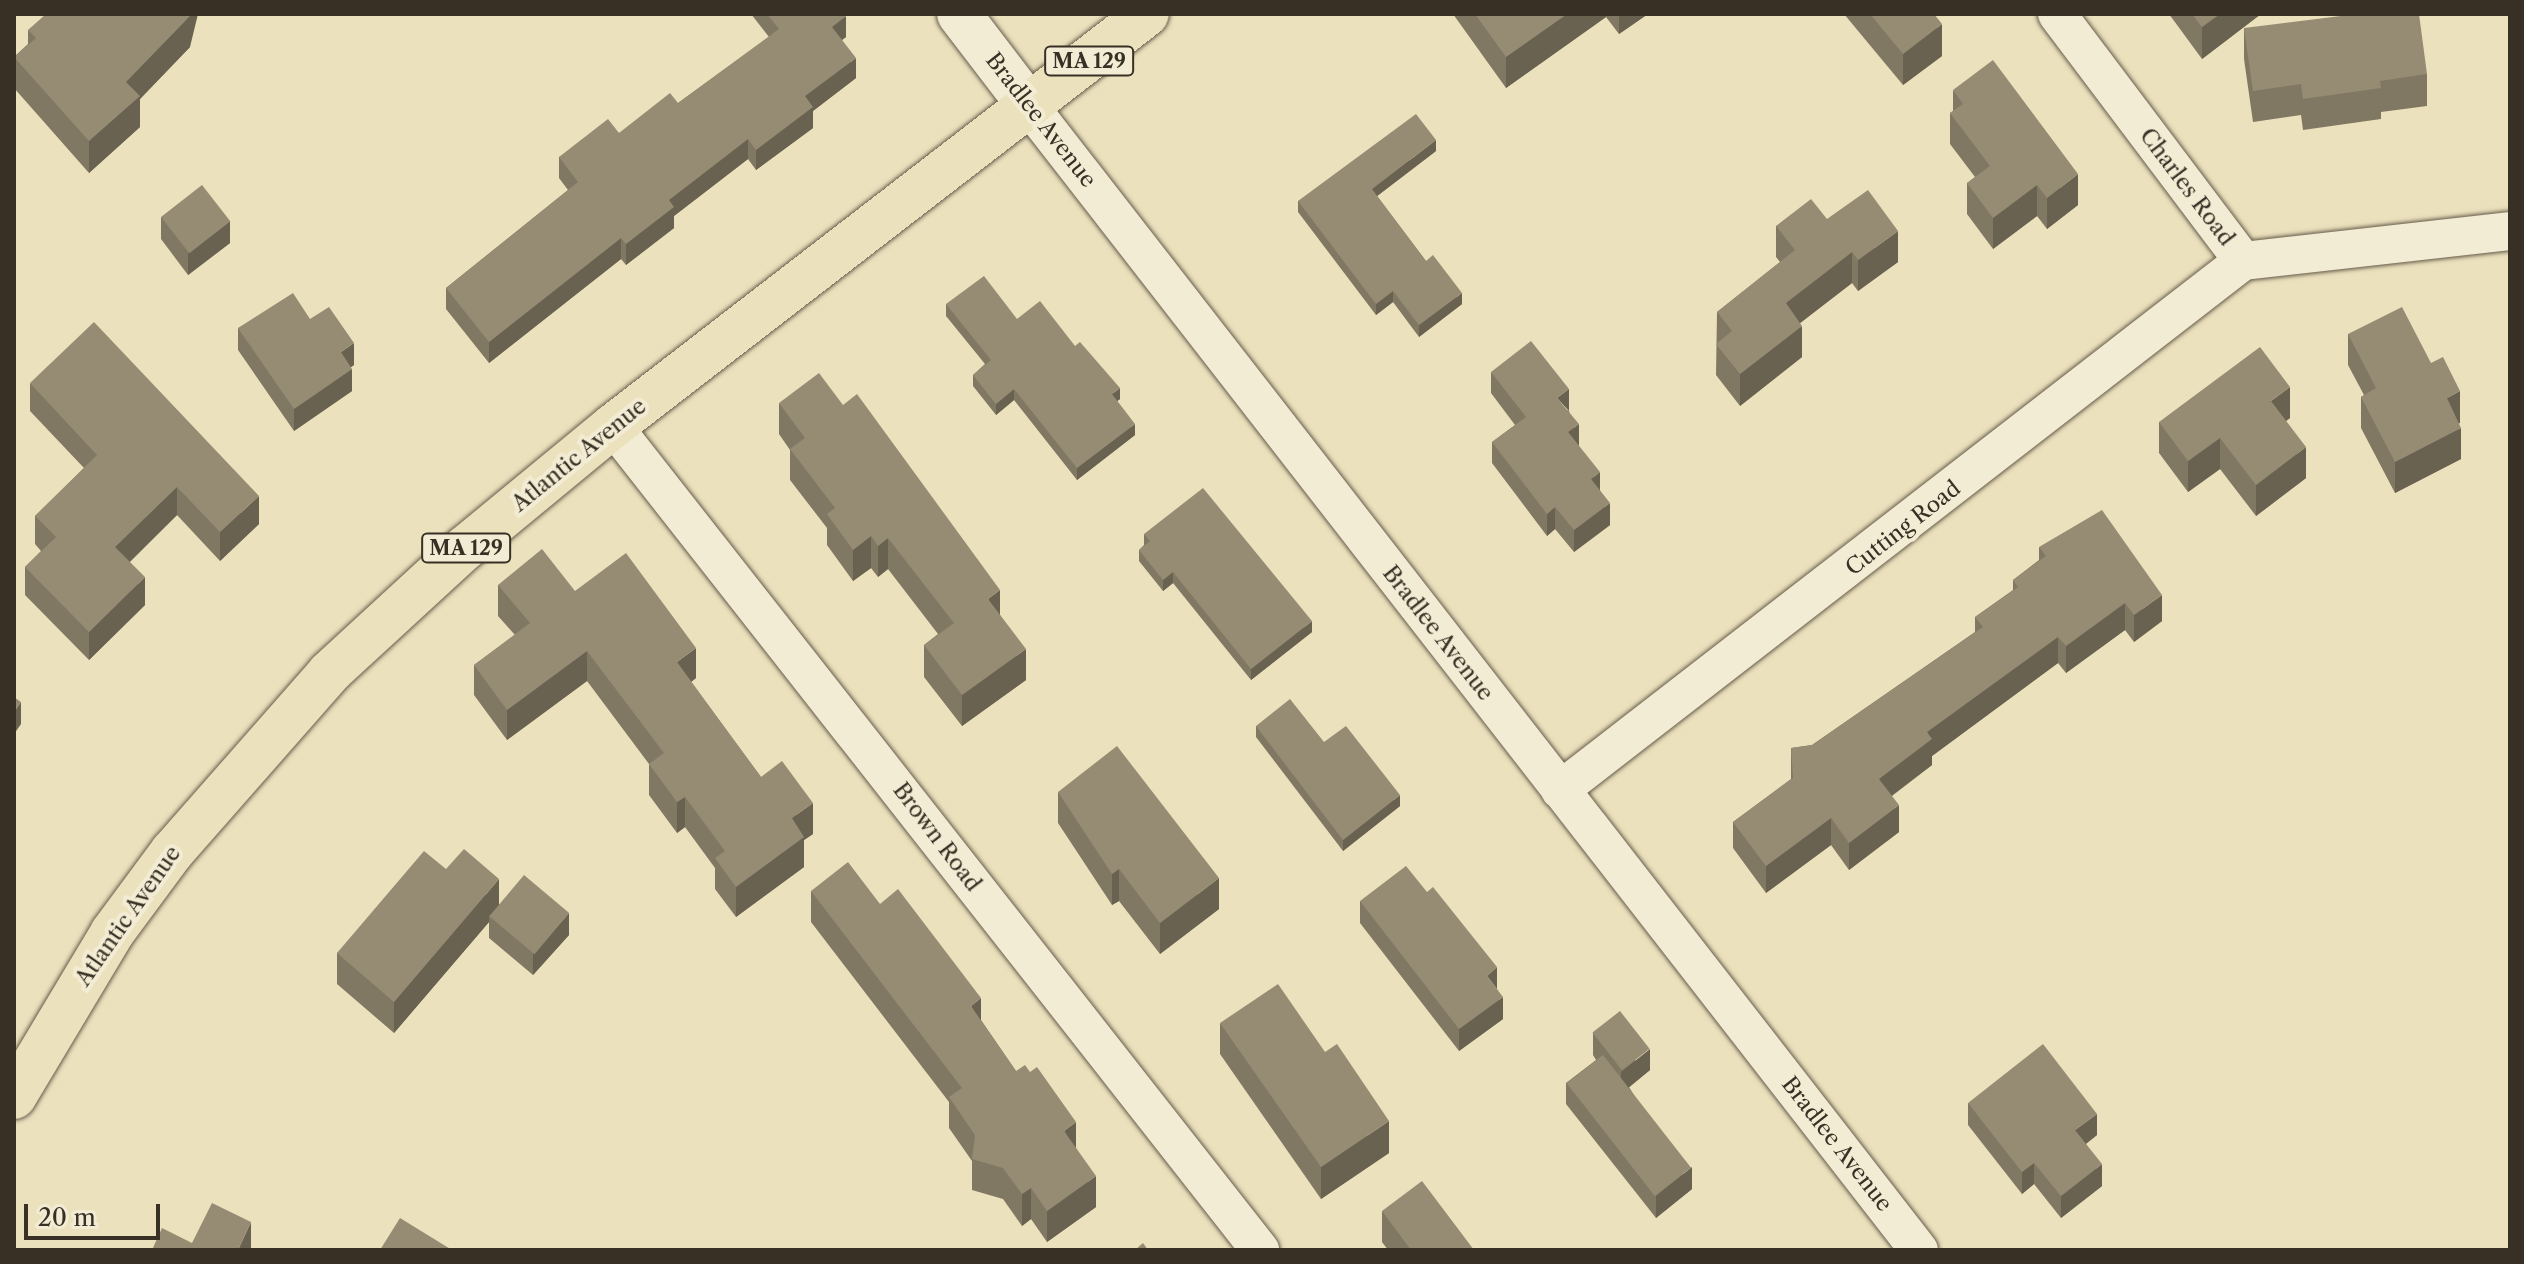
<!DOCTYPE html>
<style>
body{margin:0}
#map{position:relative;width:2524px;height:1264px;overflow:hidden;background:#ece1bd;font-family:"Libre Caslon Text",serif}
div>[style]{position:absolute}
.roads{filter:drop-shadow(0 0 2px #665c4b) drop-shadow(0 0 2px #665c4b)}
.minor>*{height:38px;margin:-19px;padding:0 19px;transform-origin:19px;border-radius:19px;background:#f3ecd4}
.tertiary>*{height:44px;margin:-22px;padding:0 22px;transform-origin:22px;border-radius:22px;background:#f3ecd4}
.primary>*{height:44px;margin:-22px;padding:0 22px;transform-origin:22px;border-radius:22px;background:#ece1bd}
.wall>*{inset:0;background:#817864}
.shaded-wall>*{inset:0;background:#696251}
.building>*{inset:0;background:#968c74;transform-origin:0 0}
span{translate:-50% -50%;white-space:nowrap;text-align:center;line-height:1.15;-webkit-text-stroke:8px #f3ecd4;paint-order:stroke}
.shield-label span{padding:2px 6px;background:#f3ecd4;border:2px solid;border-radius:6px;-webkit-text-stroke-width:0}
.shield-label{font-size:20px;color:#393025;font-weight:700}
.street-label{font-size:22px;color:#393025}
.frame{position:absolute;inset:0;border:16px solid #393025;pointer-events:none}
.scale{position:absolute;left:24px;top:1204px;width:136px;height:36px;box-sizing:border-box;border:4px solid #393025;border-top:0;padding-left:10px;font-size:24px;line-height:28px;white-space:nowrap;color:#393025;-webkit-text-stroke:6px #f3ecd4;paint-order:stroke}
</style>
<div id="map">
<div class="roads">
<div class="minor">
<i style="left:2057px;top:14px;width:309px;rotate:53deg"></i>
<i style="left:2243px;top:261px;width:269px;rotate:-6.4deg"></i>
<i style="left:1030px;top:107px;width:1448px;rotate:52.13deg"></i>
<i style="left:613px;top:426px;width:1048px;rotate:51.86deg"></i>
<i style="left:1560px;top:790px;width:864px;rotate:-37.76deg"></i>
</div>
<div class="tertiary">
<i style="left:959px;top:14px;width:117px;rotate:52.6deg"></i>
</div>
<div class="primary">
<i style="left:14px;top:1097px;width:191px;rotate:-59.1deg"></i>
<i style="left:112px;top:933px;width:101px;rotate:-53.5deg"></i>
<i style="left:172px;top:852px;width:238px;rotate:-48.7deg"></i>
<i style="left:329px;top:673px;width:185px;rotate:-42.6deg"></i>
<i style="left:465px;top:548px;width:192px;rotate:-39.5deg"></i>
<i style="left:613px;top:426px;width:674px;rotate:-37.65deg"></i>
</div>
</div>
<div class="wall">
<i style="clip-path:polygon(751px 14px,844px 14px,846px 37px,842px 40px,856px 78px,813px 111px,813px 128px,756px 170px,748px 159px,674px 216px,674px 228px,626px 265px,621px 259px,489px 363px,446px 309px,446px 288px,568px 190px,559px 178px,559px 157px,619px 133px,678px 103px,769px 37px)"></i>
<i style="clip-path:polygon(1453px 14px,1648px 14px,1619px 34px,1606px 17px,1506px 88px)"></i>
<i style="clip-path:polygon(1844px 14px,1934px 14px,1942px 56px,1903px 85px)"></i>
<i style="clip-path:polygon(2169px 14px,2261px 14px,2202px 59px)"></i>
<i style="clip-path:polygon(2244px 28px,2427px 74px,2427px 106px,2381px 112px,2381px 119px,2303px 130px,2301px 115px,2253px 122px,2244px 59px)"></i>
<i style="clip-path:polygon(28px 30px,190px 47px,140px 99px,140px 127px,89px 173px,14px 88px,14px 57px,28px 44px)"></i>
<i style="clip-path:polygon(1953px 90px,2078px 205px,2047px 229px,2037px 216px,1993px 249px,1967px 214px,1967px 183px,1975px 177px,1950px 144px,1950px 113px,1953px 111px)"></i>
<i style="clip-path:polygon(1436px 151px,1377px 196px,1426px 261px,1462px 304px,1419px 337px,1393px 302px,1376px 315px,1298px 212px,1298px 201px)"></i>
<i style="clip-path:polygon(161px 217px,230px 243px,188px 275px,161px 239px)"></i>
<i style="clip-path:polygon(1827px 219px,1898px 262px,1858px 291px,1852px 283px,1800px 323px,1802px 357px,1740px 406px,1716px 375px,1717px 312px,1780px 262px,1776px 257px,1776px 226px)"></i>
<i style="clip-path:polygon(946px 304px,1017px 319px,1120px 399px,1117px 401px,1135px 435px,1077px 480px,1014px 400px,996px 415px,973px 386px,973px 375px,985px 364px,946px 316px)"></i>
<i style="clip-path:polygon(310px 319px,354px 365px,351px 367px,352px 391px,294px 431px,238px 350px,238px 328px)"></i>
<i style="clip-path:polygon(2348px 334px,2431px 363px,2460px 423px,2458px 423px,2461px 459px,2395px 493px,2361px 428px,2361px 397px,2364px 395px,2348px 365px)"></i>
<i style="clip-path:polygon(1491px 372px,1569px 411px,1579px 446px,1600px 490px,1610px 525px,1574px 552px,1555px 529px,1547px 536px,1492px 463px,1492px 442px,1515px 425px,1491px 393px)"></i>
<i style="clip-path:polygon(30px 383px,259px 524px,220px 561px,177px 515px,130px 562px,145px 605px,89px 660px,25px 595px,25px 567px,41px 551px,35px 544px,35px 516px,84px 468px,30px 411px)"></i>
<i style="clip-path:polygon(779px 403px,1000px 615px,1026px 680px,962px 726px,924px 677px,924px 645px,938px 634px,888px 569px,878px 577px,871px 568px,853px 581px,827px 545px,827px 528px,790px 480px,790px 450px,779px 434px)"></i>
<i style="clip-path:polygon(2290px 418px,2286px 421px,2306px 478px,2256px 516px,2220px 469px,2188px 492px,2159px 453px,2159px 422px)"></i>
<i style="clip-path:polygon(1144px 534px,1312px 632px,1251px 680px,1173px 583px,1163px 591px,1139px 561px,1139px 550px,1144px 545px)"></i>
<i style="clip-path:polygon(2039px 547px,2162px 621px,2134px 642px,2125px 630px,2066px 673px,2058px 663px,1932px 756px,1932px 765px,1892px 796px,1899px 832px,1849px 870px,1831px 845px,1766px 893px,1733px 848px,1733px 822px,1791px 779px,1791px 748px,1812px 745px,1975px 632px,1975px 617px,2013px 590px,2013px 580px,2039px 560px)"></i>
<i style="clip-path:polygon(498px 585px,575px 591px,696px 678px,691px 682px,761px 777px,813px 834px,804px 840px,804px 867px,736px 917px,715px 889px,715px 868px,685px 827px,677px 833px,649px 795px,649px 764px,587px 681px,507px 740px,474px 695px,474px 665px,515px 635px,498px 616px)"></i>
<i style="clip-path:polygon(1256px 726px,1324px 742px,1400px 806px,1343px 851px,1256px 737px)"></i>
<i style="clip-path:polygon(1058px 792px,1219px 909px,1160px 954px,1119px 901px,1112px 905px,1058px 823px)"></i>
<i style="clip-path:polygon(446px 869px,499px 904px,569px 935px,533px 975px,489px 938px,489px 922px,394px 1033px,337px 984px,337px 953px)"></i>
<i style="clip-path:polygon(811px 891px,880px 904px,981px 1020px,1016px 1071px,1076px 1148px,1096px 1207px,1047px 1242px,1031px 1219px,1022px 1226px,1003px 1199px,972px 1190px,972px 1161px,949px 1128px,949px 1102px,811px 922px)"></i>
<i style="clip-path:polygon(1360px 901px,1497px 989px,1503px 1019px,1459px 1051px,1360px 923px)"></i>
<i style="clip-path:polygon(1220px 1023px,1389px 1153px,1321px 1199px,1220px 1054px)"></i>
<i style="clip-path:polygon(1593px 1033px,1650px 1070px,1629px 1087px,1692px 1189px,1656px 1218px,1566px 1104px,1566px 1083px,1596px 1060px,1593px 1055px)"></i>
<i style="clip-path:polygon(1968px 1103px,2097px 1135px,2086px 1144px,2102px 1186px,2061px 1218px,2034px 1184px,2022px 1194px,1968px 1125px)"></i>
<i style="clip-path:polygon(1382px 1211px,1474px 1250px,1388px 1250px,1382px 1242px)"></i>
</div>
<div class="shaded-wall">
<i style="clip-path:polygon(191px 14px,198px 14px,190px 47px,140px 99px,140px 127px,89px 173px,89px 141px,126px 82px)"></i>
<i style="clip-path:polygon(1567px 14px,1606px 14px,1606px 17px,1506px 88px,1506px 57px)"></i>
<i style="clip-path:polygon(1619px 14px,1648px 14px,1619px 34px)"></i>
<i style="clip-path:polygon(2220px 14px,2261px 14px,2202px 59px,2202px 27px)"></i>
<i style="clip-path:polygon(846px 16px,846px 37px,832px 47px,832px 27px)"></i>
<i style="clip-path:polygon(1942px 24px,1942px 56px,1903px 85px,1903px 54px)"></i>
<i style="clip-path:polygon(856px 58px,856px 78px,813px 111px,813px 128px,756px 170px,756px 150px,805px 96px)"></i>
<i style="clip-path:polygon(748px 139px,748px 159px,674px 216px,674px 228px,626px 265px,626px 244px,669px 200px)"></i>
<i style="clip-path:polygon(1436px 140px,1436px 151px,1372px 200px,1372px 189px)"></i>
<i style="clip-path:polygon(2078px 174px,2078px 205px,2047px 229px,2047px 198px)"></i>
<i style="clip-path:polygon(2037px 185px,2037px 216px,1993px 249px,1993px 218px)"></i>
<i style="clip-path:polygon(230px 221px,230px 243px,188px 275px,188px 253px)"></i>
<i style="clip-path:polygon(1898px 231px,1898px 262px,1858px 291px,1858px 260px)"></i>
<i style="clip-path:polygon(621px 238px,621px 259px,489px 363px,489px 342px)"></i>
<i style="clip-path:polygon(1852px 252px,1852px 283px,1786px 334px,1786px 303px)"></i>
<i style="clip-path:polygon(1393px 291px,1393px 302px,1376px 315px,1376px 304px)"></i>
<i style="clip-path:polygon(1462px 293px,1462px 304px,1419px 337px,1419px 325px)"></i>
<i style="clip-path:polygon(1802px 326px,1802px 357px,1740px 406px,1740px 374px)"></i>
<i style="clip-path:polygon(354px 343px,354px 365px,341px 374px,341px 352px)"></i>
<i style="clip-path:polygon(352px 369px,352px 391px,294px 431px,294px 409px)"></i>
<i style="clip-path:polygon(2290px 387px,2290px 418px,2271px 432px,2271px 401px)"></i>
<i style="clip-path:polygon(1120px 388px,1120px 399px,1112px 405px,1112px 394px)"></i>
<i style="clip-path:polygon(1014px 389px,1014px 400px,996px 415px,996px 404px)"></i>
<i style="clip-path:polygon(1569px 389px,1569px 411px,1557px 398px)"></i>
<i style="clip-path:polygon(2460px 391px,2460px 423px,2447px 429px,2447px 398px)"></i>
<i style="clip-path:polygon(1135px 424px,1135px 435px,1077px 480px,1077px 468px)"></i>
<i style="clip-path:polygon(1579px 424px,1579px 446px,1568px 432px)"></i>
<i style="clip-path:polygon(2461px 428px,2461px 459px,2395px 493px,2395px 462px)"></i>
<i style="clip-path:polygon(2220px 438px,2220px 469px,2188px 492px,2188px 461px)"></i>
<i style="clip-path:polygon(2306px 447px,2306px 478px,2256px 516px,2256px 485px)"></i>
<i style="clip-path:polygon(1600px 472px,1600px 494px,1591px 479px)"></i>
<i style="clip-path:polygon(177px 487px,177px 515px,115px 576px,115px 547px)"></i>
<i style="clip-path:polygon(259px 496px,259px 524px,220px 561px,220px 532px)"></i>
<i style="clip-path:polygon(1610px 503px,1610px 525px,1574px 552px,1574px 530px)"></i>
<i style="clip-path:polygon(1555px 507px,1555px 529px,1547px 536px,1547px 514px)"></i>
<i style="clip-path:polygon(871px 536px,871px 568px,853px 581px,853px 550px)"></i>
<i style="clip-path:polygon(888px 538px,888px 569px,878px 577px,878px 546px)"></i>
<i style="clip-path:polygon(1173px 572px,1173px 583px,1163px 591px,1163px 580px)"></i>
<i style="clip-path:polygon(145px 577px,145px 605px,89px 660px,89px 632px)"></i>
<i style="clip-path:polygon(1000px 590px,1000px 621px,988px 599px)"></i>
<i style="clip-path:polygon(2162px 595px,2162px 621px,2134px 642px,2134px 615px)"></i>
<i style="clip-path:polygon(2125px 603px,2125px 630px,2066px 673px,2066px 646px)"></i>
<i style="clip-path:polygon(1312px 621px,1312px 632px,1251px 680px,1251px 669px)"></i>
<i style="clip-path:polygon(2058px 637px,2058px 663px,1932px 756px,1932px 765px,1879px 805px,1879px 779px,1927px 732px)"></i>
<i style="clip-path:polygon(696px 648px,696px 678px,677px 693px,677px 662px)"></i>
<i style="clip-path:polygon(1026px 649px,1026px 680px,962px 726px,962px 695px)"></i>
<i style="clip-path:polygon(587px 651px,587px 681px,507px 740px,507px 710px)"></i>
<i style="clip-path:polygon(21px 702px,21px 724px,14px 734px,14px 712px)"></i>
<i style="clip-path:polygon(1400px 795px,1400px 806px,1343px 851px,1343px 840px)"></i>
<i style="clip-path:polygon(685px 797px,685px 827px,677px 833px,677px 802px)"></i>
<i style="clip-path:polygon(813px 803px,813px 834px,804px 840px,804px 867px,736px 917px,736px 887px,792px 818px)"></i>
<i style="clip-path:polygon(1899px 805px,1899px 832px,1849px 870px,1849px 843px)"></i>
<i style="clip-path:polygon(1831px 818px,1831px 845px,1766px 893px,1766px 866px)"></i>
<i style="clip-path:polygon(1119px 869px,1119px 901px,1112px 905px,1112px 874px)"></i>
<i style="clip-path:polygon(1219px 878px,1219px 909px,1160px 954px,1160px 923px)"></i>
<i style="clip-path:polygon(499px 879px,499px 910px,489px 916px,489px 922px,394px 1033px,394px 1002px)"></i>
<i style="clip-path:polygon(569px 913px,569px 935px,533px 975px,533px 954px)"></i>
<i style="clip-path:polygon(1497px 967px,1497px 989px,1487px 976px)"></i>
<i style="clip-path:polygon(1503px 997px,1503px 1019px,1459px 1051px,1459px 1029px)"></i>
<i style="clip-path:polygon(981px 998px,981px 1029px,971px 1006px)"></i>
<i style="clip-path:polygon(1650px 1049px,1650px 1070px,1621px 1094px,1621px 1072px)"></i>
<i style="clip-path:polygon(2097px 1114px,2097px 1135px,2075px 1152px,2075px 1130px)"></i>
<i style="clip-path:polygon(1389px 1121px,1389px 1153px,1321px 1199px,1321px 1167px)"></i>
<i style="clip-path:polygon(1076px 1122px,1076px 1153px,1064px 1131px)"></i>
<i style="clip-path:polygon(2034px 1163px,2034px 1184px,2022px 1194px,2022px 1172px)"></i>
<i style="clip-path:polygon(2102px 1164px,2102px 1186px,2061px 1218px,2061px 1196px)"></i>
<i style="clip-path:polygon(1692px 1167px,1692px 1189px,1656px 1218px,1656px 1196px)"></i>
<i style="clip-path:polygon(1096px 1176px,1096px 1207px,1047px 1242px,1047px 1211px)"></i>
<i style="clip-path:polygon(1031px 1188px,1031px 1219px,1022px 1226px,1022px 1194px)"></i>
<i style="clip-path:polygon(251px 1222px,251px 1250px,238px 1250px)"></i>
</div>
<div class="building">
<i style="clip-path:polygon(46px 14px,191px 14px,190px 16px,126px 82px,140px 96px,89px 141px,14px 57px,36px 38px,28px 30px)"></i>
<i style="clip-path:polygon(767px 14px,844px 14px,846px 16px,832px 27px,856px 58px,805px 96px,813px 107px,756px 150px,748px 139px,669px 200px,674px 207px,626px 244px,621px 238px,489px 342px,446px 288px,578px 182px,559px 157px,608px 119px,619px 133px,670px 93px,678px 103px,779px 29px)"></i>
<i style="clip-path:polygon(1475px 14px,1567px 14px,1506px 57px)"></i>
<i style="clip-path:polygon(1870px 14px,1934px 14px,1942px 24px,1903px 54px)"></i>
<i style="clip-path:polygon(2192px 14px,2220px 14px,2202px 27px)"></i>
<i style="clip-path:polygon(2357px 14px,2419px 14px,2427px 74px,2380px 81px,2381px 88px,2303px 99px,2301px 84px,2253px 91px,2244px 28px)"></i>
<i style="clip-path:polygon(1993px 60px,2078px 174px,2047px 198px,2037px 185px,1993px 218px,1967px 183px,1990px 166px,1950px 113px,1963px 104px,1953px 90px)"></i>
<i style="clip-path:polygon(1416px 114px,1436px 140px,1372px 189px,1426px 261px,1433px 255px,1462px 293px,1419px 325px,1393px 291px,1376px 304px,1298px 201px)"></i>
<i style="left:202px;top:185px;width:46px;height:52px;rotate:52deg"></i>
<i style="clip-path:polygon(1868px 190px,1898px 231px,1858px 260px,1852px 252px,1786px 303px,1802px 326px,1740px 374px,1716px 344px,1732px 331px,1717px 312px,1795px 250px,1776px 226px,1811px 199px,1827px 219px)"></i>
<i style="clip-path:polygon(984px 276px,1017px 319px,1040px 301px,1075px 346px,1080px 342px,1120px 388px,1112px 394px,1135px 424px,1077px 468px,1014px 389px,996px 404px,973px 375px,991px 360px,946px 304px)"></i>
<i style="clip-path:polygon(293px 293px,310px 319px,329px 307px,354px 343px,341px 352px,352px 369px,294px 409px,238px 328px)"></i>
<i style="clip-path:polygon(2402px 307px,2431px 363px,2443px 357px,2460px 391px,2447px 398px,2461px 428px,2395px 462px,2361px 397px,2376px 388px,2348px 334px)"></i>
<i style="clip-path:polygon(94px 322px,259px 496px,220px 532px,177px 487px,115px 547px,145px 577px,89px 632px,25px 567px,56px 537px,35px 516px,97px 455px,30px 383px)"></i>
<i style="clip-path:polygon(1531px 341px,1569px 389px,1557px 398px,1579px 424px,1568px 432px,1600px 472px,1591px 479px,1610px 503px,1574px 530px,1555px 507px,1547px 514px,1492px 442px,1526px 417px,1491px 372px)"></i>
<i style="clip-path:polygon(2260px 347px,2290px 387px,2271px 401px,2306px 447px,2256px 485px,2220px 438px,2188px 461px,2159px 422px)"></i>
<i style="clip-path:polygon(819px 373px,843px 405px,857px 394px,1000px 590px,988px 599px,1026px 649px,962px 695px,924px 645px,954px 623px,888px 538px,878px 546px,871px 536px,853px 550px,827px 514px,835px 508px,790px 449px,805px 438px,779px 403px)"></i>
<i style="clip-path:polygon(1203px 488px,1312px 621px,1251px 669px,1173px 572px,1163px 580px,1139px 550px,1150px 541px,1144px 534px)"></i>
<i style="clip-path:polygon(2102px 510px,2162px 595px,2134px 615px,2125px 603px,2066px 646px,2058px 637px,1927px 732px,1932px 739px,1879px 779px,1899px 805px,1849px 843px,1831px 818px,1766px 866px,1733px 822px,1793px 778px,1791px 748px,1812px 745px,1983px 627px,1975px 617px,2018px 587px,2013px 580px,2046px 556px,2039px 547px)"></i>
<i style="clip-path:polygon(542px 549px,575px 591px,626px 553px,696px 648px,677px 662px,761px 777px,782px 761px,813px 803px,792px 818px,804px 837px,736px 887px,715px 858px,725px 851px,685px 797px,677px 802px,649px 764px,664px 753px,587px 651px,507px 710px,474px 665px,530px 623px,498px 585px)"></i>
<i style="clip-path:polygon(14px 697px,21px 702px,14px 712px)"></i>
<i style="clip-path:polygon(1290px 699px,1324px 742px,1346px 726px,1400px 795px,1343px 840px,1256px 726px)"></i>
<i style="clip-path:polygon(1117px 746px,1219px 878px,1160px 923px,1119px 869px,1112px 874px,1058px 792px)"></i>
<i style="clip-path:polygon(464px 849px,499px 879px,394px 1002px,337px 953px,424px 851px,446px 869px)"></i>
<i style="clip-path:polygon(848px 862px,880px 904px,898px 889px,981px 998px,971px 1006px,1016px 1071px,1025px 1065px,1030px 1072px,1037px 1067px,1076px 1122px,1064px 1131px,1096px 1176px,1047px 1211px,1031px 1188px,1022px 1194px,1003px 1168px,972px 1159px,975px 1135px,949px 1097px,962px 1088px,811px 891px)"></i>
<i style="clip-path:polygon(1406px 866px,1427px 892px,1433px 887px,1497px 967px,1487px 976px,1503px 997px,1459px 1029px,1360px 901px)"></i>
<i style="left:524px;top:875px;width:59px;height:54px;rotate:40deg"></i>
<i style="clip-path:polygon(1278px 984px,1325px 1052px,1337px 1044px,1389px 1121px,1321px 1167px,1220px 1023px)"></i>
<i style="left:1620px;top:1011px;width:48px;height:35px;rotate:52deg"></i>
<i style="clip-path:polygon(2043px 1044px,2097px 1114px,2075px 1130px,2102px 1164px,2061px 1196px,2034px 1163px,2022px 1172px,1968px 1103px)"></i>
<i style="left:1603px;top:1055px;width:143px;height:46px;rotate:52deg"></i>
<i style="clip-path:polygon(1422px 1181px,1474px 1250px,1411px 1250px,1382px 1211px)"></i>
<i style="clip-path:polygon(212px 1203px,251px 1222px,238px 1250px,152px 1250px,162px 1228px,192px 1243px)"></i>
<i style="clip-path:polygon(400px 1218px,452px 1250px,380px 1250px)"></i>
<i style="clip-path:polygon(1143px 1243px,1148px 1250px,1135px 1250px)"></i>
</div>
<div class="shield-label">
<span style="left:1089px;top:61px">MA 129</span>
<span style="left:466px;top:548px">MA 129</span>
</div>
<div class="street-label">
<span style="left:1041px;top:120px;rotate:52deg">Bradlee Avenue</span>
<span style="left:2187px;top:187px;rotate:53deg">Charles Road</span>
<span style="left:579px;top:455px;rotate:-39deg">Atlantic Avenue</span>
<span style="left:1903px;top:528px;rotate:-38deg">Cutting Road</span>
<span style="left:1438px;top:633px;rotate:52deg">Bradlee Avenue</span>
<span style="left:937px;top:837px;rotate:53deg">Brown Road</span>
<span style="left:128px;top:916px;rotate:-55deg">Atlantic Avenue</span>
<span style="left:1837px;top:1144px;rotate:52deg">Bradlee Avenue</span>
</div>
<div class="frame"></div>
<div class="scale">20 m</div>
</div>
